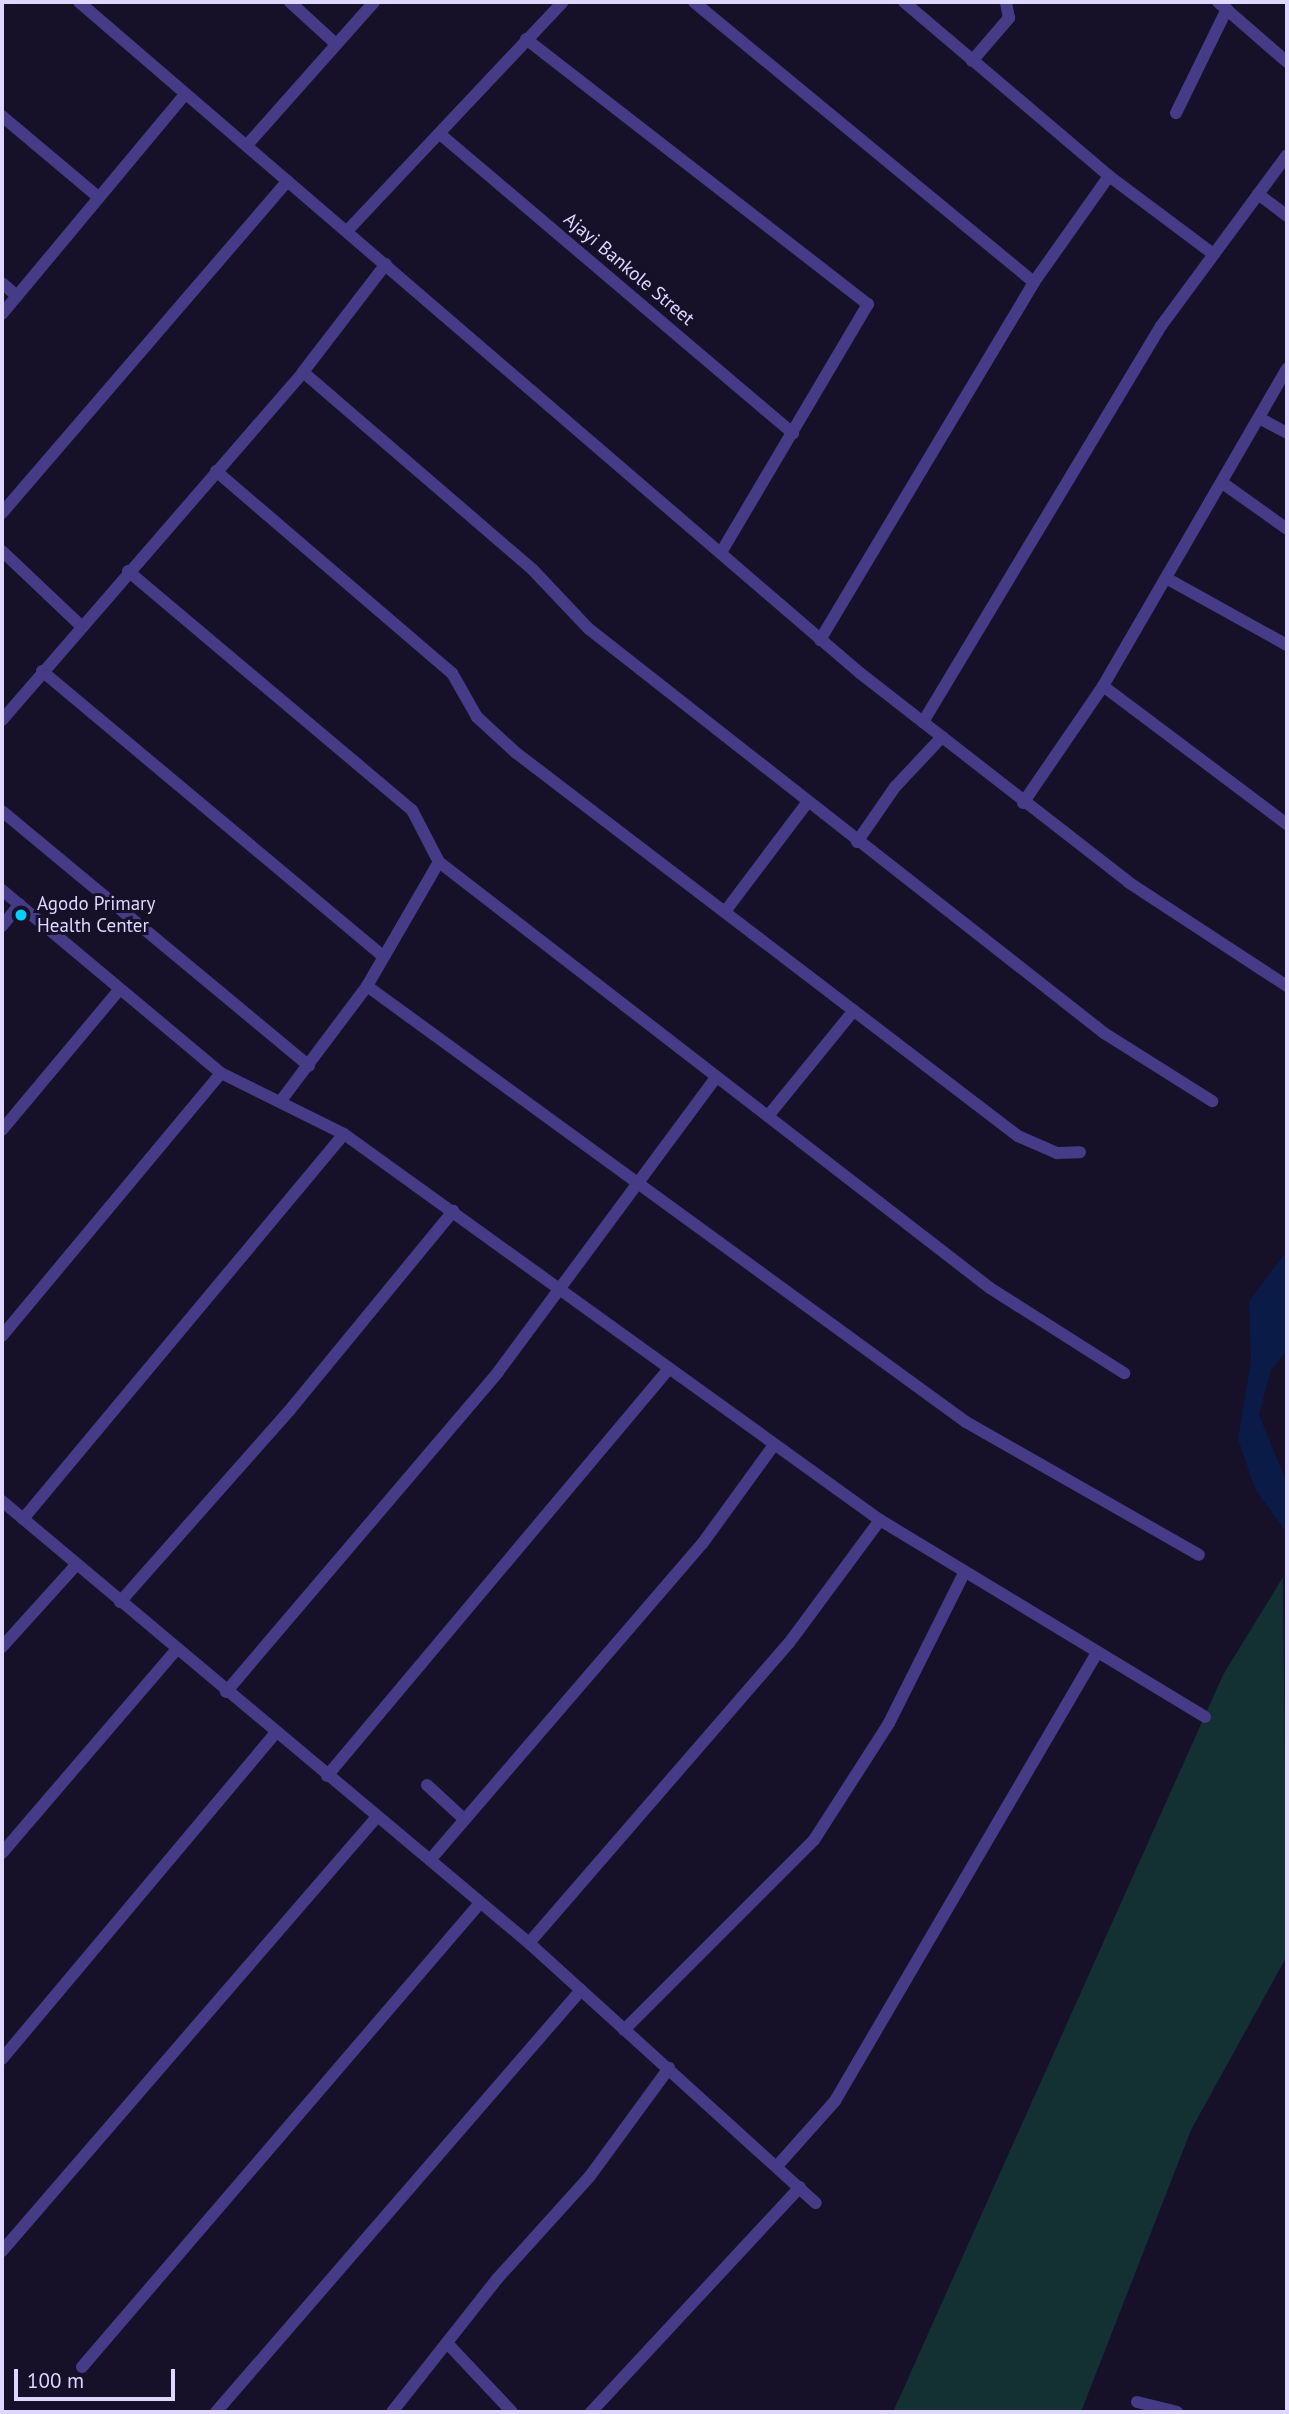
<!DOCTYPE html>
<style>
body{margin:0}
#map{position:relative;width:1289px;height:2414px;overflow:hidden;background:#161028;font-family:"PT Sans",sans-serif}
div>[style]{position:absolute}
.green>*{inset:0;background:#133032}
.water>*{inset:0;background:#0a1b47}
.street>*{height:12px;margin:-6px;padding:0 6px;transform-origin:6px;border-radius:6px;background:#453b87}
.dots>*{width:19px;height:19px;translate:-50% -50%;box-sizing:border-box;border:4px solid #161028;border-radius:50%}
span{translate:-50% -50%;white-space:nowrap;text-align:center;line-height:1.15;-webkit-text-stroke:6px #161028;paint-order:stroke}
.street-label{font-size:19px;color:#dfd7ff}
.poi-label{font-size:19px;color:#dfd7ff}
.left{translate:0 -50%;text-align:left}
.frame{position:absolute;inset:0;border:4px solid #dfd7ff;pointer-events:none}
.scale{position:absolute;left:14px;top:2369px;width:161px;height:32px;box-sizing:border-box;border:4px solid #dfd7ff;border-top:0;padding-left:9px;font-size:21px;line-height:24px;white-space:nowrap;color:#dfd7ff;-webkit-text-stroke:5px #161028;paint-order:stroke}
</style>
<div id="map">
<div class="green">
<i style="clip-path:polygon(1283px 1577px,1287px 1956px,1191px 2130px,1081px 2412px,893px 2412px,1223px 1675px)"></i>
</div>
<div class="water">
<i style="clip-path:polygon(1287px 1251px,1287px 1350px,1271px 1370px,1259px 1415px,1287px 1483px,1287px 1533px,1255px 1489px,1238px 1439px,1251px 1360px,1249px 1301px)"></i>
</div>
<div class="street">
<i style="left:79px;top:2px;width:1030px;rotate:40.67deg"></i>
<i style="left:860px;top:673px;width:340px;rotate:37.9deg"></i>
<i style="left:1128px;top:882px;width:190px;rotate:33.2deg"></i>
<i style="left:290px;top:2px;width:62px;rotate:42.4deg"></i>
<i style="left:694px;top:2px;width:440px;rotate:39.5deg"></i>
<i style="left:904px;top:2px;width:269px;rotate:40.3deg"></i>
<i style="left:1109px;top:176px;width:129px;rotate:36.8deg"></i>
<i style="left:1218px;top:2px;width:91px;rotate:41deg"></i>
<i style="left:526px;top:39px;width:433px;rotate:37.8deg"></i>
<i style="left:868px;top:304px;width:289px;rotate:120.6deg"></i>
<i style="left:972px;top:61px;width:57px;rotate:-49.3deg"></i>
<i style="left:1009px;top:18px;width:16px;rotate:-101deg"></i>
<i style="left:1176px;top:113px;width:116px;rotate:-63.9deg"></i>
<i style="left:2px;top:116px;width:124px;rotate:40.1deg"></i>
<i style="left:440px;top:134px;width:463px;rotate:40.3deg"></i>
<i style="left:248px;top:144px;width:190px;rotate:-48.4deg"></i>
<i style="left:1258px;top:194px;width:36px;rotate:37deg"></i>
<i style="left:348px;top:230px;width:313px;rotate:-46.7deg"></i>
<i style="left:2px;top:283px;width:20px;rotate:41deg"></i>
<i style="left:2px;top:314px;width:286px;rotate:-50.2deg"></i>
<i style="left:303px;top:372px;width:303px;rotate:40.7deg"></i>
<i style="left:533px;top:570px;width:81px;rotate:46.5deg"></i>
<i style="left:589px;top:629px;width:655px;rotate:38.11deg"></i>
<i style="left:1104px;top:1033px;width:128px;rotate:32.2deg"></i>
<i style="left:1259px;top:418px;width:32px;rotate:28deg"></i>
<i style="left:216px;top:471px;width:311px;rotate:40.6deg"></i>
<i style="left:452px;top:673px;width:51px;rotate:60.4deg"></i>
<i style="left:477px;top:717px;width:52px;rotate:42.6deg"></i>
<i style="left:515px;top:752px;width:633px;rotate:37.36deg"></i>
<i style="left:1018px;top:1136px;width:43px;rotate:23.6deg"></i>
<i style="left:1057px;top:1153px;width:23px;rotate:-2deg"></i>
<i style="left:1224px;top:484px;width:77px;rotate:35.5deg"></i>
<i style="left:2px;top:513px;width:438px;rotate:-49.3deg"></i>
<i style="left:2px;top:551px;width:110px;rotate:43.5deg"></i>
<i style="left:128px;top:571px;width:371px;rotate:40.1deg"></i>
<i style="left:412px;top:810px;width:59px;rotate:62.6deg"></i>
<i style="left:439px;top:862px;width:696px;rotate:37.71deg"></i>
<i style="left:990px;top:1288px;width:159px;rotate:32.4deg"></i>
<i style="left:1166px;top:578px;width:138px;rotate:29deg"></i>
<i style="left:820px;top:640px;width:417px;rotate:-59.1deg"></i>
<i style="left:1034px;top:282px;width:130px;rotate:-54.7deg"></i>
<i style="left:42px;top:671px;width:444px;rotate:39.9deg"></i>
<i style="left:1103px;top:686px;width:230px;rotate:36.9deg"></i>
<i style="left:2px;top:720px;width:460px;rotate:-49.1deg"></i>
<i style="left:303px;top:372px;width:136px;rotate:-52.5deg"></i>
<i style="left:923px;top:722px;width:462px;rotate:-59deg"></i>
<i style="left:1161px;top:326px;width:212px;rotate:-53.6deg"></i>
<i style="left:1023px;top:803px;width:142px;rotate:-55.6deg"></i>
<i style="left:1103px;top:686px;width:367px;rotate:-59.9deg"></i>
<i style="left:2px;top:811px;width:399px;rotate:39.7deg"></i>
<i style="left:857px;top:842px;width:67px;rotate:-55.4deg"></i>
<i style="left:895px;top:787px;width:69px;rotate:-46.8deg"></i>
<i style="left:2px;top:890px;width:285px;rotate:39.9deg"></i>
<i style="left:221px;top:1073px;width:137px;rotate:26.4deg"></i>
<i style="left:344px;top:1134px;width:661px;rotate:35.76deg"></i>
<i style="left:880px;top:1520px;width:380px;rotate:31.2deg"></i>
<i style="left:727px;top:909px;width:133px;rotate:-53deg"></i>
<i style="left:2px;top:926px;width:28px;rotate:-51deg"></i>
<i style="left:367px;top:986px;width:741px;rotate:36.05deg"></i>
<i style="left:966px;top:1422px;width:268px;rotate:29.7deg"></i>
<i style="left:283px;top:1098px;width:140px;rotate:-53.1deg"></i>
<i style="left:367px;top:986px;width:143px;rotate:-59.9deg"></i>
<i style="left:768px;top:1116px;width:136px;rotate:-50.9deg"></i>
<i style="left:2px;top:1130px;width:182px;rotate:-50.1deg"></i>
<i style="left:2px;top:1336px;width:342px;rotate:-50.2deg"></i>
<i style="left:2px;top:1501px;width:688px;rotate:39.99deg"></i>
<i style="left:529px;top:1943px;width:387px;rotate:42.2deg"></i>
<i style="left:23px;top:1519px;width:501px;rotate:-50.18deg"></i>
<i style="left:120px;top:1602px;width:255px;rotate:-48.5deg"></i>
<i style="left:289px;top:1411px;width:259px;rotate:-50.6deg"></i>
<i style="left:2px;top:1647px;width:110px;rotate:-47.9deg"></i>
<i style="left:226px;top:1692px;width:420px;rotate:-49.6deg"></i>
<i style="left:498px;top:1372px;width:363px;rotate:-53.5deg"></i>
<i style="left:327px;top:1776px;width:529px;rotate:-49.99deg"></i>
<i style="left:427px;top:1785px;width:50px;rotate:42.6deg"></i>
<i style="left:2px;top:1853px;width:266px;rotate:-49.4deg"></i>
<i style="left:430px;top:1860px;width:417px;rotate:-49.3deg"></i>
<i style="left:702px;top:1544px;width:122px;rotate:-54deg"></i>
<i style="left:529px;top:1943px;width:397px;rotate:-49.1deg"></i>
<i style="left:789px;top:1643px;width:153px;rotate:-53.5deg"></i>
<i style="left:624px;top:2030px;width:269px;rotate:-45deg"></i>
<i style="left:814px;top:1840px;width:139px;rotate:-57.3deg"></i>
<i style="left:889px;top:1723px;width:165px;rotate:-63.4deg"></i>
<i style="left:2px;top:2059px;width:423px;rotate:-50deg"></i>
<i style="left:778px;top:2165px;width:86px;rotate:-48.3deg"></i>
<i style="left:835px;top:2101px;width:515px;rotate:-59.7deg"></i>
<i style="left:2px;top:2251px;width:571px;rotate:-49.19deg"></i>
<i style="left:447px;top:2343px;width:95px;rotate:46.7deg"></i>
<i style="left:82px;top:2367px;width:611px;rotate:-49.38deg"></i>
<i style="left:1137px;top:2402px;width:41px;rotate:14deg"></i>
<i style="left:216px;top:2412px;width:558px;rotate:-49.14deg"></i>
<i style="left:392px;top:2412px;width:169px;rotate:-51.7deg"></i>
<i style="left:497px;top:2279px;width:139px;rotate:-47.9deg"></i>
<i style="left:590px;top:2176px;width:134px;rotate:-53.8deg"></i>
<i style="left:591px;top:2412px;width:307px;rotate:-47.1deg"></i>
</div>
<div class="dots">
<i style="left:21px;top:915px;background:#03d0ff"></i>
</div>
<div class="street-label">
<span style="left:629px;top:269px;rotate:40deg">Ajayi Bankole Street</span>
</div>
<div class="poi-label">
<span class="left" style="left:37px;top:915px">Agodo Primary<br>Health Center</span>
</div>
<div class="frame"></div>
<div class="scale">100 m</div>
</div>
